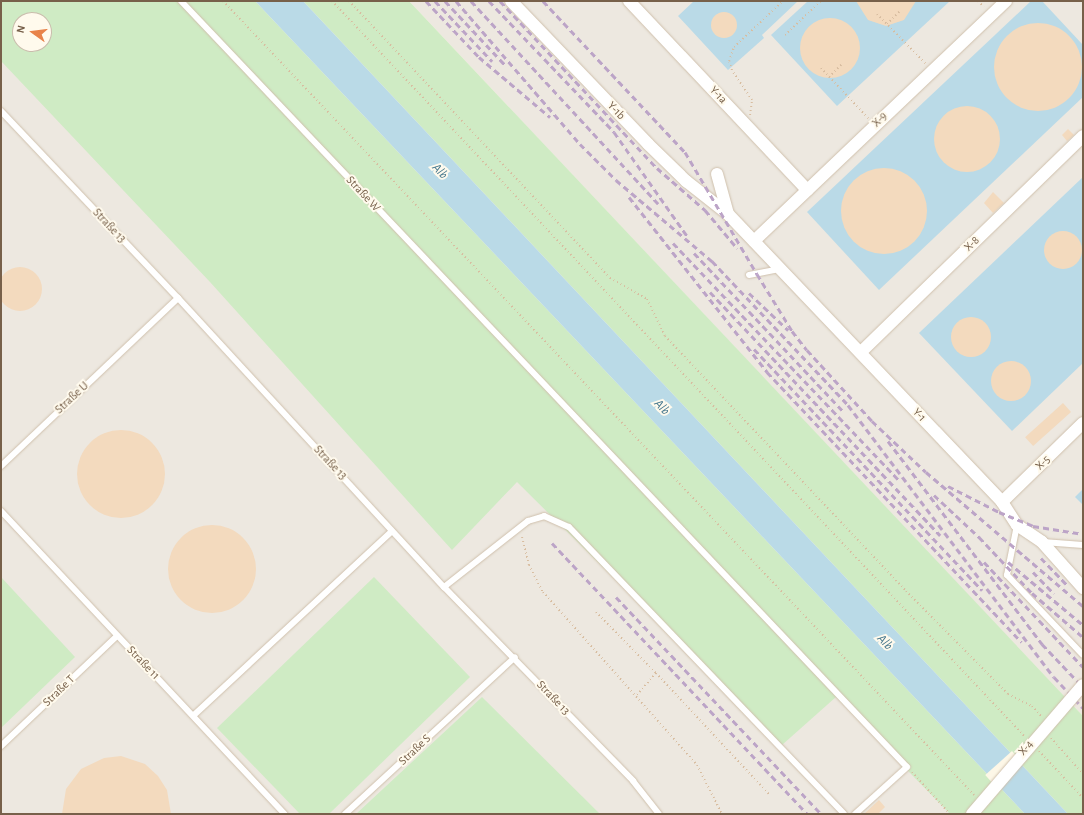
<!DOCTYPE html>
<meta charset="utf-8">
<style>
body{margin:0}
#map{position:relative;width:1084px;height:815px;overflow:hidden;background:#fdf7e7;font-family:"Alegreya Sans",sans-serif}
div>[style]{position:absolute}
.industrial>*{inset:0;background:#ede8e0}
.green>*{inset:0;background:#cfebc4}
.water>*{inset:0;background:#badae7}
.pier>*{inset:0;background:#fdf7e7;transform-origin:0 0}
.building>*{inset:0;background:#f3dabe;transform-origin:0 0}
.round{border-radius:50%}
.path>*{height:2px;margin-top:-1px;transform-origin:0;background:repeating-linear-gradient(90deg,#d8bda0 0 1px,transparent 0 4px)}
.roads{filter:drop-shadow(0 0 1px #cfc0ac) drop-shadow(0 0 1px #cfc0ac)}
.service>*{height:6px;margin:-3px;padding:0 3px;transform-origin:3px;border-radius:3px;background:#fff}
.minor>*{height:12px;margin:-6px;padding:0 6px;transform-origin:6px;border-radius:6px;background:#fff}
.rail>*{height:3px;margin-top:-1.5px;transform-origin:0;background:repeating-linear-gradient(90deg,#bca4c7 0 6px,transparent 0 10px)}
.bridges{filter:drop-shadow(0 0 1px #cfc0ac) drop-shadow(0 0 1px #cfc0ac)}
.minor-bridge>*{height:12px;margin:-6px;padding:0 6px;transform-origin:6px;border-radius:6px;background:#fff}
span{translate:-50% -50%;white-space:nowrap;text-align:center;line-height:1.15;-webkit-text-stroke:4px #fffaed;paint-order:stroke}
.street-label{font-size:12px;color:#77604a}
.water-label{font-size:13px;color:#43758b;font-style:italic}
.frame{position:absolute;inset:0;border:2px solid #77604a;pointer-events:none}
.north{position:absolute;left:12px;top:12px;width:40px;height:40px;box-sizing:border-box;background:#fffaed;border:1px solid #c9bcac;border-radius:50%;rotate:284deg;font-size:11px;font-weight:700;line-height:16px;text-align:center;color:#77604a}
.north::after{content:'';display:block;margin:auto;width:14px;height:18px;background:#e8834a;clip-path:polygon(50% 0,100% 100%,50% 72%,0 100%)}
</style>
<div id="map">
<div class="industrial">
<i style="clip-path:polygon(evenodd,1px 1px,191px 1px,960px 814px,1px 814px,1px 1px,20px 20px,44px 20px,44px 44px,20px 44px,20px 20px)"></i>
<i style="clip-path:polygon(409px 1px,1083px 1px,1083px 716px,957px 583px)"></i>
</div>
<div class="green">
<i style="clip-path:polygon(evenodd,1px 1px,255px 1px,1025px 814px,950px 814px,836px 697px,782px 745px,517px 482px,452px 550px,210px 282px,1px 61px,1px 1px,20px 20px,44px 20px,44px 44px,20px 44px,20px 20px)"></i>
<i style="clip-path:polygon(303px 1px,409px 1px,1083px 716px,1083px 814px,1068px 814px)"></i>
<i style="clip-path:polygon(1px 577px,75px 657px,1px 728px)"></i>
<i style="clip-path:polygon(374px 577px,470px 677px,329px 814px,300px 814px,217px 728px)"></i>
<i style="clip-path:polygon(482px 697px,600px 814px,356px 814px)"></i>
</div>
<div class="water">
<i style="clip-path:polygon(255px 1px,303px 1px,1068px 814px,1025px 814px)"></i>
<i style="clip-path:polygon(694px 1px,798px 1px,762px 35px,764px 38px,728px 70px,678px 16px)"></i>
<i style="clip-path:polygon(808px 1px,950px 1px,837px 106px,771px 35px)"></i>
<i style="clip-path:polygon(1031px 1px,1042px 1px,1083px 45px,1083px 97px,879px 290px,807px 212px)"></i>
<i style="clip-path:polygon(1083px 177px,1083px 363px,1012px 431px,919px 333px)"></i>
<i style="clip-path:polygon(1083px 489px,1083px 505px,1075px 497px)"></i>
</div>
<div class="pier">
<i style="left:1012px;top:751px;width:15px;height:36px;rotate:48deg"></i>
</div>
<div class="building">
<i style="clip-path:polygon(856px 1px,916px 1px,904px 20px,886px 26px,868px 20px)"></i>
<i class="round" style="left:711px;top:12px;width:26px;height:26px"></i>
<i class="round" style="left:800px;top:18px;width:60px;height:60px"></i>
<i class="round" style="left:994px;top:23px;width:88px;height:88px"></i>
<i class="round" style="left:934px;top:106px;width:66px;height:66px"></i>
<i style="clip-path:polygon(1068px 129px,1074px 135px,1067px 141px,1062px 135px)"></i>
<i class="round" style="left:841px;top:168px;width:86px;height:86px"></i>
<i style="clip-path:polygon(993px 192px,1004px 203px,993px 213px,984px 203px)"></i>
<i class="round" style="left:1044px;top:231px;width:38px;height:38px"></i>
<i class="round" style="left:-2px;top:267px;width:44px;height:44px"></i>
<i class="round" style="left:951px;top:317px;width:40px;height:40px"></i>
<i class="round" style="left:991px;top:361px;width:40px;height:40px"></i>
<i style="left:1063px;top:403px;width:12px;height:51px;rotate:48deg"></i>
<i class="round" style="left:77px;top:430px;width:88px;height:88px"></i>
<i class="round" style="left:168px;top:525px;width:88px;height:88px"></i>
<i style="clip-path:polygon(121px 756px,145px 764px,158px 776px,167px 790px,171px 814px,62px 814px,66px 789px,81px 769px,104px 758px)"></i>
<i style="clip-path:polygon(879px 800px,885px 807px,878px 814px,864px 814px)"></i>
</div>
<div class="path">
<i style="left:223px;top:1px;width:1093px;rotate:46.59deg"></i>
<i style="left:332px;top:1px;width:1011px;rotate:46.72deg"></i>
<i style="left:349px;top:1px;width:381px;rotate:46.7deg"></i>
<i style="left:610px;top:278px;width:43px;rotate:29.6deg"></i>
<i style="left:647px;top:299px;width:41px;rotate:64.1deg"></i>
<i style="left:665px;top:336px;width:351px;rotate:46.6deg"></i>
<i style="left:906px;top:591px;width:145px;rotate:45.3deg"></i>
<i style="left:1008px;top:694px;width:27px;rotate:27deg"></i>
<i style="left:1032px;top:706px;width:15px;rotate:48deg"></i>
<i style="left:978px;top:1px;width:8px;rotate:45deg"></i>
<i style="left:877px;top:14px;width:69px;rotate:45.6deg"></i>
<i style="left:887px;top:24px;width:18px;rotate:-45deg"></i>
<i style="left:785px;top:35px;width:50px;rotate:-43.4deg"></i>
<i style="left:821px;top:68px;width:69px;rotate:46.8deg"></i>
<i style="left:829px;top:77px;width:18px;rotate:-45deg"></i>
<i style="left:750px;top:115px;width:15px;rotate:-82deg"></i>
<i style="left:752px;top:100px;width:36px;rotate:-124deg"></i>
<i style="left:732px;top:70px;width:9px;rotate:-108deg"></i>
<i style="left:729px;top:61px;width:15px;rotate:-70deg"></i>
<i style="left:734px;top:47px;width:67px;rotate:-43.2deg"></i>
<i style="left:522px;top:537px;width:29px;rotate:76deg"></i>
<i style="left:529px;top:565px;width:30px;rotate:63deg"></i>
<i style="left:543px;top:592px;width:232px;rotate:48.3deg"></i>
<i style="left:697px;top:765px;width:55px;rotate:63deg"></i>
<i style="left:596px;top:612px;width:86px;rotate:45.5deg"></i>
<i style="left:656px;top:673px;width:30px;rotate:131deg"></i>
<i style="left:656px;top:673px;width:166px;rotate:47deg"></i>
<i style="left:1051px;top:738px;width:48px;rotate:48.4deg"></i>
<i style="left:1039px;top:751px;width:64px;rotate:46.9deg"></i>
<i style="left:912px;top:772px;width:57px;rotate:47.9deg"></i>
</div>
<div class="roads">
<div class="service">
<i style="left:181px;top:1px;width:1055px;rotate:46.54deg"></i>
<i style="left:907px;top:767px;width:70px;rotate:137.9deg"></i>
<i style="left:1px;top:111px;width:257px;rotate:46.6deg"></i>
<i style="left:178px;top:298px;width:393px;rotate:47.4deg"></i>
<i style="left:444px;top:587px;width:271px;rotate:45.7deg"></i>
<i style="left:633px;top:781px;width:42px;rotate:51.8deg"></i>
<i style="left:749px;top:275px;width:32px;rotate:-11deg"></i>
<i style="left:1px;top:466px;width:244px;rotate:-43.5deg"></i>
<i style="left:1px;top:511px;width:415px;rotate:46.9deg"></i>
<i style="left:1017px;top:525px;width:51px;rotate:101.3deg"></i>
<i style="left:1007px;top:575px;width:110px;rotate:46.5deg"></i>
<i style="left:1043px;top:542px;width:40px;rotate:4.3deg"></i>
<i style="left:444px;top:587px;width:107px;rotate:-38.2deg"></i>
<i style="left:528px;top:521px;width:17px;rotate:-17deg"></i>
<i style="left:544px;top:516px;width:27px;rotate:24deg"></i>
<i style="left:569px;top:527px;width:397px;rotate:46.2deg"></i>
<i style="left:194px;top:715px;width:270px;rotate:-42.9deg"></i>
<i style="left:1px;top:746px;width:160px;rotate:-43.5deg"></i>
<i style="left:345px;top:814px;width:231px;rotate:-42.7deg"></i>
</div>
<div class="minor">
<i style="left:511px;top:1px;width:198px;rotate:46.2deg"></i>
<i style="left:648px;top:144px;width:53px;rotate:44.2deg"></i>
<i style="left:686px;top:181px;width:53px;rotate:38.2deg"></i>
<i style="left:629px;top:1px;width:260px;rotate:46.7deg"></i>
<i style="left:717px;top:174px;width:41px;rotate:74.6deg"></i>
<i style="left:728px;top:214px;width:398px;rotate:46.4deg"></i>
<i style="left:1002px;top:502px;width:27px;rotate:57deg"></i>
<i style="left:1017px;top:525px;width:30px;rotate:34deg"></i>
<i style="left:1042px;top:542px;width:62px;rotate:48.3deg"></i>
<i style="left:754px;top:241px;width:348px;rotate:-43.6deg"></i>
<i style="left:861px;top:352px;width:310px;rotate:-44.2deg"></i>
<i style="left:1002px;top:502px;width:113px;rotate:-44.3deg"></i>
</div>
</div>
<div class="rail">
<i style="left:426px;top:1px;width:77px;rotate:46.6deg"></i>
<i style="left:479px;top:57px;width:93px;rotate:40.2deg"></i>
<i style="left:435px;top:1px;width:83px;rotate:46.5deg"></i>
<i style="left:445px;top:1px;width:88px;rotate:46.8deg"></i>
<i style="left:456px;top:1px;width:189px;rotate:49.1deg"></i>
<i style="left:580px;top:144px;width:51px;rotate:45deg"></i>
<i style="left:616px;top:180px;width:126px;rotate:40.2deg"></i>
<i style="left:712px;top:261px;width:198px;rotate:46.6deg"></i>
<i style="left:848px;top:405px;width:341px;rotate:52.9deg"></i>
<i style="left:1054px;top:677px;width:42px;rotate:46.9deg"></i>
<i style="left:471px;top:1px;width:276px;rotate:47.3deg"></i>
<i style="left:489px;top:1px;width:181px;rotate:46.3deg"></i>
<i style="left:614px;top:132px;width:127px;rotate:54.9deg"></i>
<i style="left:500px;top:1px;width:229px;rotate:46.8deg"></i>
<i style="left:657px;top:168px;width:64px;rotate:41.2deg"></i>
<i style="left:705px;top:210px;width:50px;rotate:49.9deg"></i>
<i style="left:543px;top:1px;width:207px;rotate:46.8deg"></i>
<i style="left:685px;top:152px;width:142px;rotate:59.5deg"></i>
<i style="left:757px;top:274px;width:67px;rotate:58.4deg"></i>
<i style="left:792px;top:331px;width:24px;rotate:52deg"></i>
<i style="left:807px;top:350px;width:96px;rotate:47.5deg"></i>
<i style="left:872px;top:421px;width:74px;rotate:43.4deg"></i>
<i style="left:926px;top:472px;width:206px;rotate:40.5deg"></i>
<i style="left:629px;top:197px;width:223px;rotate:51.7deg"></i>
<i style="left:767px;top:372px;width:371px;rotate:46.7deg"></i>
<i style="left:673px;top:243px;width:327px;rotate:46.4deg"></i>
<i style="left:694px;top:253px;width:217px;rotate:46.7deg"></i>
<i style="left:710px;top:292px;width:335px;rotate:46.6deg"></i>
<i style="left:749px;top:293px;width:54px;rotate:43.5deg"></i>
<i style="left:754px;top:349px;width:332px;rotate:46.6deg"></i>
<i style="left:888px;top:441px;width:255px;rotate:52.8deg"></i>
<i style="left:1042px;top:644px;width:59px;rotate:46.4deg"></i>
<i style="left:948px;top:486px;width:57px;rotate:27deg"></i>
<i style="left:999px;top:512px;width:37px;rotate:22deg"></i>
<i style="left:1033px;top:526px;width:51px;rotate:9.1deg"></i>
<i style="left:934px;top:495px;width:62px;rotate:43deg"></i>
<i style="left:979px;top:537px;width:77px;rotate:46.6deg"></i>
<i style="left:1032px;top:593px;width:67px;rotate:40.8deg"></i>
<i style="left:552px;top:543px;width:372px;rotate:46.7deg"></i>
<i style="left:1041px;top:558px;width:37px;rotate:46deg"></i>
<i style="left:984px;top:562px;width:144px;rotate:46.7deg"></i>
<i style="left:1008px;top:562px;width:98px;rotate:40deg"></i>
<i style="left:1033px;top:572px;width:30px;rotate:46deg"></i>
<i style="left:616px;top:597px;width:299px;rotate:46.6deg"></i>
</div>
<div class="bridges">
<div class="minor-bridge">
<i style="left:972px;top:814px;width:170px;rotate:-49.3deg"></i>
</div>
</div>
<div class="street-label">
<span style="left:718px;top:95px;rotate:47deg">Y-1a</span>
<span style="left:616px;top:111px;rotate:46deg">Y-1b</span>
<span style="left:880px;top:120px;rotate:-43deg">X-9</span>
<span style="left:363px;top:194px;rotate:47deg">Straße W</span>
<span style="left:109px;top:226px;rotate:47deg">Straße 13</span>
<span style="left:972px;top:244px;rotate:-44deg">X-8</span>
<span style="left:72px;top:398px;rotate:-43deg">Straße U</span>
<span style="left:919px;top:415px;rotate:47deg">Y-1</span>
<span style="left:330px;top:463px;rotate:47deg">Straße 13</span>
<span style="left:1043px;top:463px;rotate:-44deg">X-5</span>
<span style="left:143px;top:663px;rotate:46deg">Straße 11</span>
<span style="left:59px;top:691px;rotate:-44deg">Straße T</span>
<span style="left:553px;top:698px;rotate:46deg">Straße 13</span>
<span style="left:1026px;top:748px;rotate:-49deg">X-4</span>
<span style="left:415px;top:750px;rotate:-43deg">Straße S</span>
</div>
<div class="water-label">
<span style="left:439px;top:172px;rotate:47deg">Alb</span>
<span style="left:661px;top:408px;rotate:47deg">Alb</span>
<span style="left:884px;top:643px;rotate:47deg">Alb</span>
</div>
<div class="frame"></div>
<div class="north">N</div>
</div>
